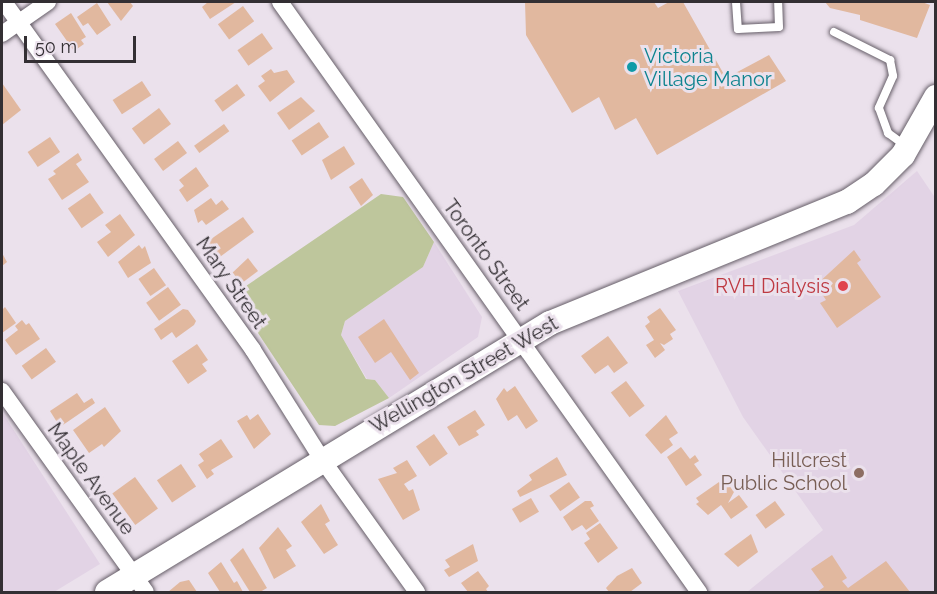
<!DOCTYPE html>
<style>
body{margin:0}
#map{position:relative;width:937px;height:594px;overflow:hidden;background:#ebe1ec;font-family:Raleway,sans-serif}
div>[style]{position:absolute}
.built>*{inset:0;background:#e2d3e5}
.green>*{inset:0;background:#bec69c}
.building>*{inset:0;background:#e1b89f;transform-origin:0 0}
.roads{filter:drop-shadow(0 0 2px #665e68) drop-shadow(0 0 2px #665e68)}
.lane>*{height:8px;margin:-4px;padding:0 4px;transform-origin:4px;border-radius:4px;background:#fff}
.street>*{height:16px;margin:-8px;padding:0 8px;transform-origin:8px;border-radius:8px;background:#fff}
.secondary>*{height:24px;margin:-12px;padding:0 12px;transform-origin:12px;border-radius:12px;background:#fff}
.dots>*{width:16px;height:16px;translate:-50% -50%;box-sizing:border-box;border:3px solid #ebe1ec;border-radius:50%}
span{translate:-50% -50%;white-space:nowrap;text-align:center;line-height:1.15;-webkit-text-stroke:6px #ebe1ec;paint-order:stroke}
.culture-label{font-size:20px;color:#0d838f}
.left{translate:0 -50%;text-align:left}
.street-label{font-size:20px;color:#332f33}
.health-label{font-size:20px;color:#be3a42}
.right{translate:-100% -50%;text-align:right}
.education-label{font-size:20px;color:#785e54}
.frame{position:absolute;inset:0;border:3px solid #332f33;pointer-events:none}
.scale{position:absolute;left:24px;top:36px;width:112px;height:27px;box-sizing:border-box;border:3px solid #332f33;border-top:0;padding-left:8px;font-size:18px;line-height:21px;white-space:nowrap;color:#332f33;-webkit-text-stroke:4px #ebe1ec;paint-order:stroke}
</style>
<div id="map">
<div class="built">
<i style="clip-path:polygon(917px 171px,936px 199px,935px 592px,747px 592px,823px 530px,743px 417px,678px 291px,854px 225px)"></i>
<i style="clip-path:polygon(434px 242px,482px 317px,478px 337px,389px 398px,375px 380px,367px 379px,341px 335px,345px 321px,423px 267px)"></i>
<i style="clip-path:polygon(2px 412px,100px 564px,54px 592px,2px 592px)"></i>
</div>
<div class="green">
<i style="clip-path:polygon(381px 194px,403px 197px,434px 242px,423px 267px,345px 321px,341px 335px,366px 379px,375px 380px,389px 398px,335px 426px,319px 425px,240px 306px,246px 286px)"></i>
</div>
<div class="building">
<i style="clip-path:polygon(107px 2px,130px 2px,133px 6px,121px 21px)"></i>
<i style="clip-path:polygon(208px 2px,236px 2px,210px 19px,202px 7px)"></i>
<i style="clip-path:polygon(525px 2px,654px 2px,658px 8px,669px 2px,683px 2px,726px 78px,769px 55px,786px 81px,657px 155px,636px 118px,615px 130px,599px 97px,572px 113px,526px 35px)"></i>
<i style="clip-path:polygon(825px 2px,922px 2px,930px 5px,917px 38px,860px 20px,860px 15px,830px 8px)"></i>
<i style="clip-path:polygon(97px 3px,111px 25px,97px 35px,88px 23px,83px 26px,77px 17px)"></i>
<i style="left:243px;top:6px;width:19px;height:31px;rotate:54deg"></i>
<i style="clip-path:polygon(71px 13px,86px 37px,81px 40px,84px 44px,74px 51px,55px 24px)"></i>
<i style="left:262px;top:33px;width:19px;height:30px;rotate:55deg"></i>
<i style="clip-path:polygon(271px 69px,274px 73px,287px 70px,295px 82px,270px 102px,258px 86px,265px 81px,261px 76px)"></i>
<i style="left:142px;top:81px;width:17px;height:35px;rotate:57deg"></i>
<i style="clip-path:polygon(2px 83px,21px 110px,2px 125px)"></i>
<i style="left:237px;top:84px;width:14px;height:28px;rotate:54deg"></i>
<i style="clip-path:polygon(301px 97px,315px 111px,289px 130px,277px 113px)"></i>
<i style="left:159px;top:108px;width:20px;height:34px;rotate:53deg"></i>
<i style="left:319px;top:122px;width:18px;height:33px;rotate:56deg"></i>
<i style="left:224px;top:124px;width:9px;height:37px;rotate:54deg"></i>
<i style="left:50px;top:137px;width:18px;height:27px;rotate:56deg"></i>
<i style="left:178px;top:141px;width:15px;height:30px;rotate:53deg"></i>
<i style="clip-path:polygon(344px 146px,355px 164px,331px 180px,322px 160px)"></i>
<i style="clip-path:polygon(78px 153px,82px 160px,76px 164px,89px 182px,62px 200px,48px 179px,56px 174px,53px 171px)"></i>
<i style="clip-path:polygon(196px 167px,209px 186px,187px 202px,179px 190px,184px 186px,179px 180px)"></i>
<i style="clip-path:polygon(362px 178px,373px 195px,361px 206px,349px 187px)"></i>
<i style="left:90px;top:193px;width:24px;height:27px;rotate:55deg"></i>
<i style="clip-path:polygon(211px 198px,216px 205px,222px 200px,229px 209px,206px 225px,202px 220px,198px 223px,194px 210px)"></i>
<i style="clip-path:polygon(120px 214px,135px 235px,108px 257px,97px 242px,111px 232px,105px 225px)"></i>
<i style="clip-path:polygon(243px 217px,254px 232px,217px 259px,208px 247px,211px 239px)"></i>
<i style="clip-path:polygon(139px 245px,142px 249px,145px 246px,151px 263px,128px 278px,118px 262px)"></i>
<i style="clip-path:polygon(854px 250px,861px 260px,857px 263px,881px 297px,837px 328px,820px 303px,826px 300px,816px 285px)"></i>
<i style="clip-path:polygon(2px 253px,7px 262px,2px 266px)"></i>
<i style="clip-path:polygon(248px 258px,258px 271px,238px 286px,230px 275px)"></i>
<i style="left:154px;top:268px;width:21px;height:19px;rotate:55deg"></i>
<i style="left:168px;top:287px;width:22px;height:27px;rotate:54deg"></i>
<i style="clip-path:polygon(5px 307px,16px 323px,2px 333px,2px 310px)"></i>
<i style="clip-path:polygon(660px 308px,676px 330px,670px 334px,673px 339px,664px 345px,660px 343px,665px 350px,655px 358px,646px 345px,654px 340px,645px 326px,650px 322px,647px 317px)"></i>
<i style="clip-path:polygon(183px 309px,188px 310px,196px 321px,194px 325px,176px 338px,172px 332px,161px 340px,154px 329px)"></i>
<i style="clip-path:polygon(384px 319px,419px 373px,410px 380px,391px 352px,375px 363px,358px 337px)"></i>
<i style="clip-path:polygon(22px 320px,26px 325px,29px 323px,40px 339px,16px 355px,5px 340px,18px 330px,15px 326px)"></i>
<i style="clip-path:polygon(608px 336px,628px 363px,614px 373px,608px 365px,595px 374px,581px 356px)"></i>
<i style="clip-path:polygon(197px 344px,208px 360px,202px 364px,207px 371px,188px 384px,172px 361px)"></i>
<i style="left:46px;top:348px;width:17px;height:30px;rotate:54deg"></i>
<i style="left:626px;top:381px;width:31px;height:19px;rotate:53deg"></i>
<i style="clip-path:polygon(515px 386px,538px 421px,526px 429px,517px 415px,508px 421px,496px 399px,504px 388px,507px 392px)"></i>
<i style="clip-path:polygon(77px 393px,84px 403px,92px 398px,95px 403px,60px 427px,50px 411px)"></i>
<i style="clip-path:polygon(105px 407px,121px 431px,104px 447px,102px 444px,89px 453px,73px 430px)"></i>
<i style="clip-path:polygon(475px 410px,485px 425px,476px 431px,479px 435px,459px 446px,447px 427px)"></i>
<i style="clip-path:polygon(258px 414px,271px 434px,254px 449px,237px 421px,247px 415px,250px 420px)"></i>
<i style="clip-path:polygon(666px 415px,678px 433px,669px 439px,673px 445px,661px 454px,645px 435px)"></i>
<i style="left:434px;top:434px;width:24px;height:22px;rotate:55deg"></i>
<i style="clip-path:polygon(221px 439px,233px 457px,211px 470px,214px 474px,207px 479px,198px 465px,204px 461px,199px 454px)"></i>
<i style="clip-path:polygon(681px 447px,690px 459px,695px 455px,699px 461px,694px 464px,702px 475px,686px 486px,667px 457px)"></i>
<i style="clip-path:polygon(557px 457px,567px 475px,520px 497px,517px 491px,532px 480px,529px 475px)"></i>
<i style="clip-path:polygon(407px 460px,417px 476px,404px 484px,409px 491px,413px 489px,420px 510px,403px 520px,378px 479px,397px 473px,393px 468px)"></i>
<i style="left:181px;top:464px;width:27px;height:29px;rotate:56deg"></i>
<i style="left:135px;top:477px;width:39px;height:28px;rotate:54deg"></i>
<i style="left:569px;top:482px;width:19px;height:24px;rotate:55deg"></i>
<i style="clip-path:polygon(719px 482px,723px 487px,728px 484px,734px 492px,728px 503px,739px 495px,748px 507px,731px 519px,721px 505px,708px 515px,696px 504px,699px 502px,696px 498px)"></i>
<i style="left:531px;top:498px;width:16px;height:22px;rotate:60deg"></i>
<i style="clip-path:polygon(585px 501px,591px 501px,594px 506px,590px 508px,599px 521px,586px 530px,582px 525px,572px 531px,563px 517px)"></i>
<i style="left:775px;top:501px;width:17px;height:24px;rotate:54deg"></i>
<i style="clip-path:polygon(321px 504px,330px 521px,325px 524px,338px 545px,324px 554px,301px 522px)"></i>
<i style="clip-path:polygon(600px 523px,618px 548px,598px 563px,584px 543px,590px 539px,586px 533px)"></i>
<i style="clip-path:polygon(278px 527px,292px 546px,286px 550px,296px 566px,274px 579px,259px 548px)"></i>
<i style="clip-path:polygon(751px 534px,758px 552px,738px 567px,724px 554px)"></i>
<i style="clip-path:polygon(473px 544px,478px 561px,449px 577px,444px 570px,450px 567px,445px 560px)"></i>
<i style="clip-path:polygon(243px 548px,267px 588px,260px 592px,250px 592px,230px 560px)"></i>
<i style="clip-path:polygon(832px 555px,847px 578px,842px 581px,848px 588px,886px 561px,910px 592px,817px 592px,824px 587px,811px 569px)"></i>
<i style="clip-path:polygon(221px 562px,234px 583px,237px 581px,243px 592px,220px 592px,208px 573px)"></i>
<i style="clip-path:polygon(632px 568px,642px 583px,630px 592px,609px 592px,606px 588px,617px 576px)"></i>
<i style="clip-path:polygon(478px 571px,489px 586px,486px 589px,488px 592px,468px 592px,461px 583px)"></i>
<i style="clip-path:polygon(189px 580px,197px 592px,168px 592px,180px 582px)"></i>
</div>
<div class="roads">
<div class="lane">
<i style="left:736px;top:2px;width:27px;rotate:86deg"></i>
<i style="left:738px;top:29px;width:41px;rotate:-2.8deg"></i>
<i style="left:779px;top:27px;width:25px;rotate:-92deg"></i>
<i style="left:834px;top:32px;width:63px;rotate:26.6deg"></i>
<i style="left:890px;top:60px;width:16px;rotate:79deg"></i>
<i style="left:893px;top:76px;width:35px;rotate:114deg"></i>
<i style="left:879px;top:108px;width:27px;rotate:70deg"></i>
<i style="left:888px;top:133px;width:22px;rotate:36deg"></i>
</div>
<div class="street">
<i style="left:4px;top:2px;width:428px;rotate:54.4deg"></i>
<i style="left:253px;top:350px;width:128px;rotate:57.8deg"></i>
<i style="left:321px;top:458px;width:165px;rotate:54.4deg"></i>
<i style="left:280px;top:2px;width:724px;rotate:54.62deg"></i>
<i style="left:2px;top:34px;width:56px;rotate:-34.8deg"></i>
<i style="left:2px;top:391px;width:247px;rotate:54.4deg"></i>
</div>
<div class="secondary">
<i style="left:107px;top:592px;width:518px;rotate:-31.27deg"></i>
<i style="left:550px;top:323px;width:321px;rotate:-22.2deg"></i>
<i style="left:847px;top:202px;width:32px;rotate:-34deg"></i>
<i style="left:874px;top:184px;width:41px;rotate:-45deg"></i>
<i style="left:903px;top:155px;width:67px;rotate:-60.4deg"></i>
</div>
</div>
<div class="dots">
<i style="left:632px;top:67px;background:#0f9aa8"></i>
<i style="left:843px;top:286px;background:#e0444e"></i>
<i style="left:859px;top:473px;background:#8d6e63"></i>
</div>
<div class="culture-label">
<span class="left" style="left:644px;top:68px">Victoria<br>Village Manor</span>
</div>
<div class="street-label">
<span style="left:486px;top:255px;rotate:54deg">Toronto Street</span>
<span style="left:231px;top:283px;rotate:55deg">Mary Street</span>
<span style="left:464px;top:375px;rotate:-30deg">Wellington Street West</span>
<span style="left:91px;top:479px;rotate:54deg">Maple Avenue</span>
</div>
<div class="health-label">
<span class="right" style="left:830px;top:286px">RVH Dialysis</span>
</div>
<div class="education-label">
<span class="right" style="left:847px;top:472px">Hillcrest<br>Public School</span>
</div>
<div class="frame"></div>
<div class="scale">50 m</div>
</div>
